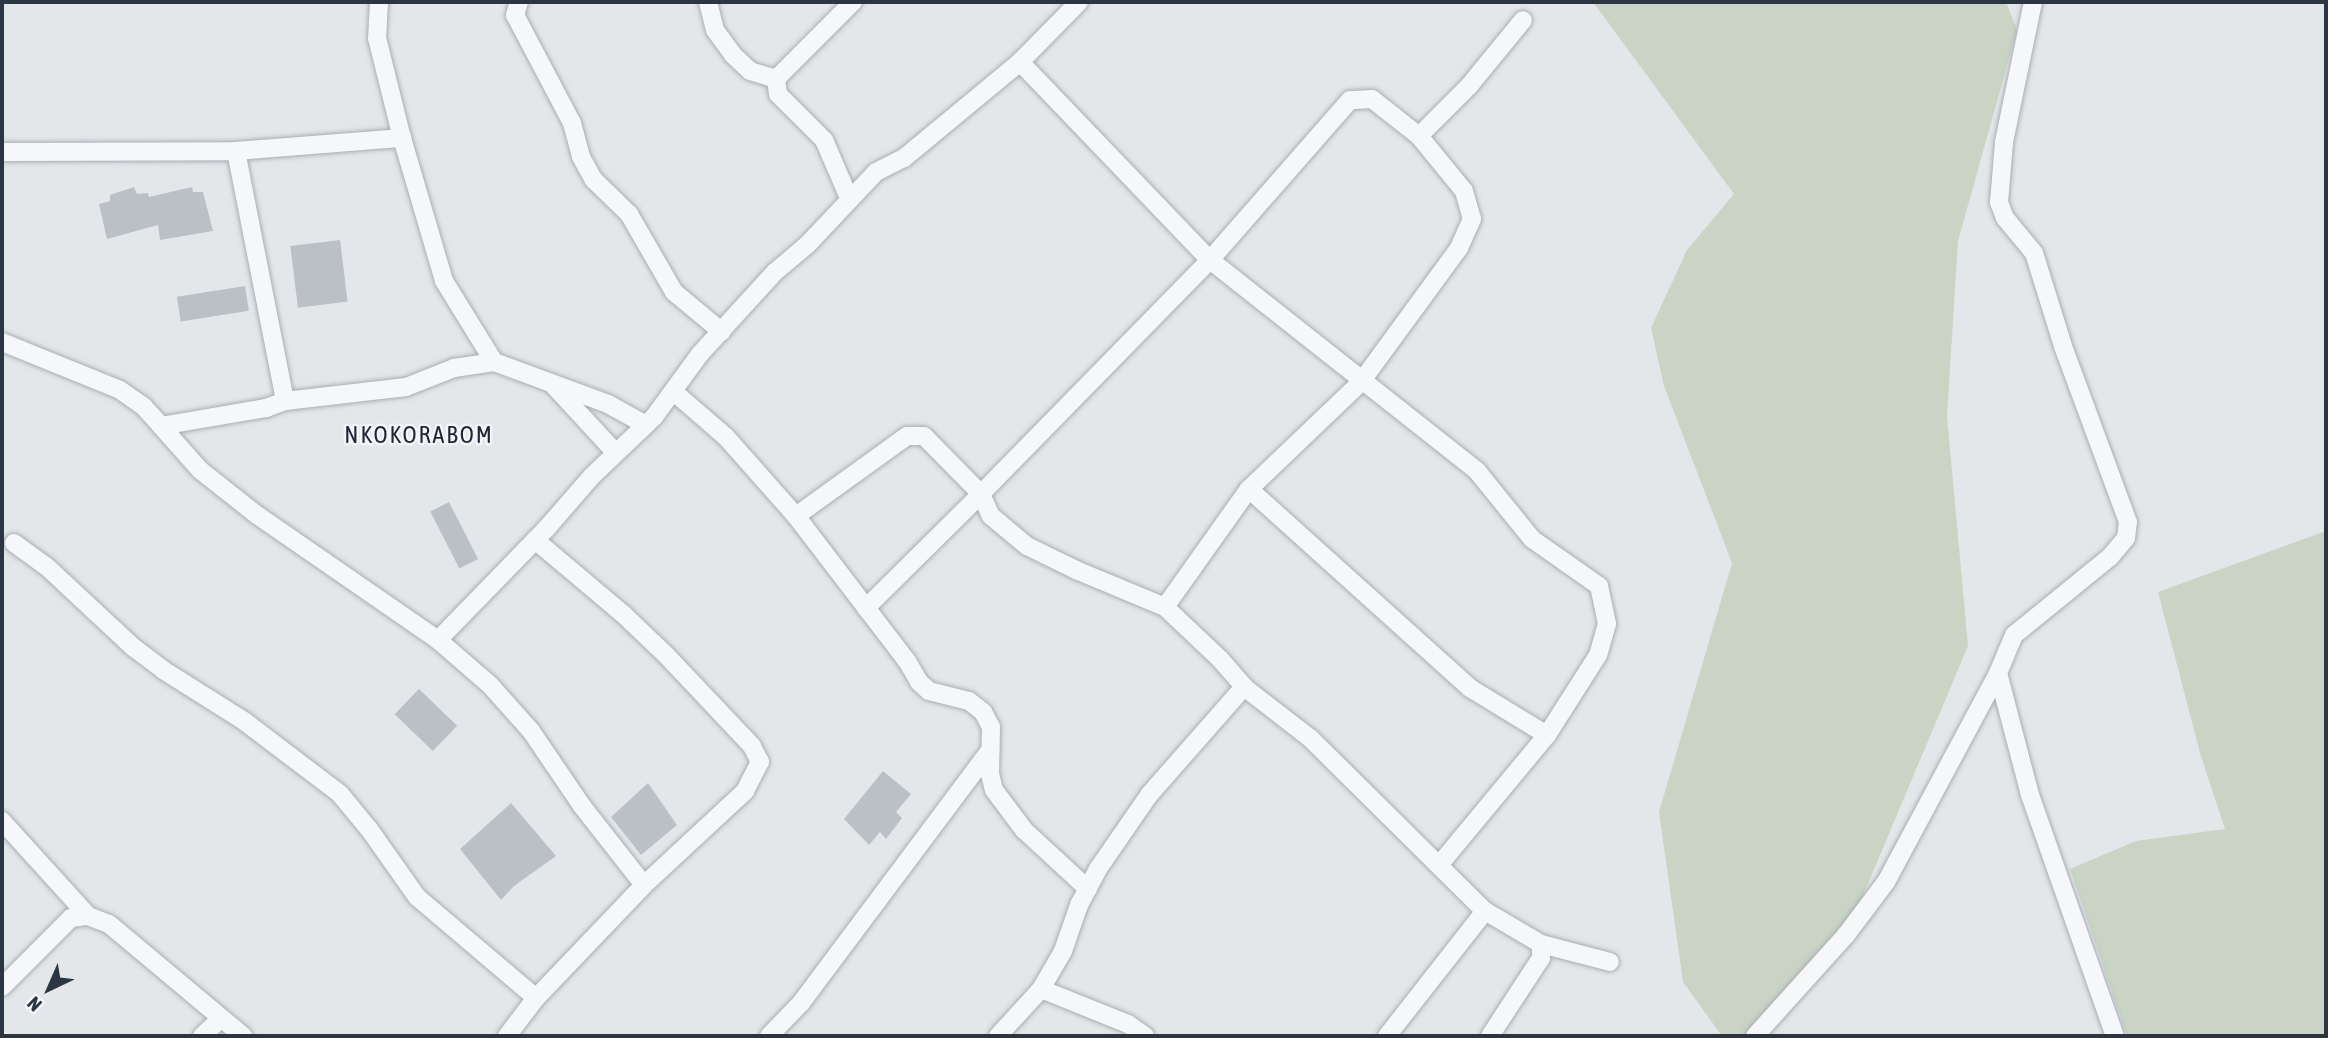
<!DOCTYPE html>
<style>
body{margin:0}
#map{position:relative;width:2328px;height:1038px;overflow:hidden;background:#e3e7ea;font-family:"Asap Condensed",sans-serif}
div>[style]{position:absolute}
.green>*{inset:0;background:#cad4c5}
.building>*{inset:0;background:#bbc0c7;transform-origin:0 0}
.roads{filter:drop-shadow(0 0 2px #a8aeb4) drop-shadow(0 0 2px #a8aeb4)}
.minor>*{height:18px;margin:-9px;padding:0 9px;transform-origin:9px;border-radius:9px;background:#f6f7f9}
span{translate:-50% -50%;white-space:nowrap;text-align:center;line-height:1.15;-webkit-text-stroke:5px #f3f5f8;paint-order:stroke}
.quarter-label{font-size:24px;color:#1e2633;letter-spacing:2px}
.frame{position:absolute;inset:0;border:4px solid #2c3542;pointer-events:none}
.north{position:absolute;left:14px;top:954px;width:70px;height:70px;-webkit-text-stroke:5px #f3f5f8;paint-order:stroke;rotate:224deg;font-size:19px;font-weight:700;line-height:28px;text-align:center;color:#2c3542}
.north::after{content:'';display:block;margin:auto;width:24px;height:32px;background:#2c3542;clip-path:polygon(50% 0,100% 100%,50% 72%,0 100%)}
</style>
<div id="map">
<div class="green">
<i style="clip-path:polygon(1593px 2px,2006px 2px,2017px 30px,1958px 241px,1947px 416px,1968px 646px,1851px 924px,1753px 1036px,1722px 1036px,1683px 982px,1659px 812px,1732px 563px,1664px 386px,1651px 328px,1687px 250px,1734px 194px)"></i>
<i style="clip-path:polygon(2326px 531px,2326px 1036px,2127px 1036px,2070px 869px,2136px 841px,2225px 829px,2200px 753px,2158px 592px)"></i>
</div>
<div class="building">
<i style="clip-path:polygon(134px 187px,137px 194px,148px 193px,149px 197px,192px 187px,193px 192px,203px 192px,213px 231px,160px 240px,158px 225px,107px 239px,99px 204px,110px 201px,110px 195px)"></i>
<i style="left:340px;top:240px;width:62px;height:50px;rotate:83deg"></i>
<i style="left:245px;top:286px;width:25px;height:69px;rotate:81deg"></i>
<i style="left:449px;top:502px;width:64px;height:21px;rotate:63deg"></i>
<i style="left:419px;top:689px;width:53px;height:35px;rotate:44deg"></i>
<i style="clip-path:polygon(883px 771px,911px 794px,896px 812px,902px 818px,886px 839px,880px 832px,869px 845px,844px 819px)"></i>
<i style="clip-path:polygon(648px 783px,677px 825px,641px 855px,611px 817px)"></i>
<i style="clip-path:polygon(511px 803px,556px 856px,514px 886px,501px 900px,460px 849px)"></i>
</div>
<div class="roads">
<div class="minor">
<i style="left:379px;top:2px;width:36px;rotate:93deg"></i>
<i style="left:377px;top:38px;width:103px;rotate:76deg"></i>
<i style="left:402px;top:138px;width:149px;rotate:73.6deg"></i>
<i style="left:444px;top:281px;width:95px;rotate:58.3deg"></i>
<i style="left:519px;top:2px;width:14px;rotate:107deg"></i>
<i style="left:515px;top:15px;width:122px;rotate:62.2deg"></i>
<i style="left:572px;top:123px;width:35px;rotate:75deg"></i>
<i style="left:581px;top:157px;width:26px;rotate:61deg"></i>
<i style="left:594px;top:180px;width:49px;rotate:44.2deg"></i>
<i style="left:629px;top:214px;width:90px;rotate:60deg"></i>
<i style="left:674px;top:292px;width:62px;rotate:39.8deg"></i>
<i style="left:708px;top:2px;width:29px;rotate:76deg"></i>
<i style="left:715px;top:30px;width:31px;rotate:54deg"></i>
<i style="left:733px;top:55px;width:23px;rotate:43deg"></i>
<i style="left:750px;top:71px;width:27px;rotate:17deg"></i>
<i style="left:1020px;top:62px;width:274px;rotate:46.2deg"></i>
<i style="left:1210px;top:260px;width:340px;rotate:38.3deg"></i>
<i style="left:1477px;top:471px;width:87px;rotate:51deg"></i>
<i style="left:1532px;top:539px;width:82px;rotate:35deg"></i>
<i style="left:1599px;top:586px;width:39px;rotate:78deg"></i>
<i style="left:1607px;top:624px;width:32px;rotate:106deg"></i>
<i style="left:1598px;top:655px;width:95px;rotate:122.5deg"></i>
<i style="left:1547px;top:735px;width:169px;rotate:129.7deg"></i>
<i style="left:1419px;top:136px;width:71px;rotate:-45deg"></i>
<i style="left:1469px;top:86px;width:85px;rotate:-50.7deg"></i>
<i style="left:236px;top:151px;width:255px;rotate:78.9deg"></i>
<i style="left:2px;top:152px;width:234px;rotate:-0.2deg"></i>
<i style="left:236px;top:151px;width:167px;rotate:-4.5deg"></i>
<i style="left:849px;top:198px;width:63px;rotate:-113.3deg"></i>
<i style="left:824px;top:140px;width:65px;rotate:-135deg"></i>
<i style="left:778px;top:94px;width:15px;rotate:-98deg"></i>
<i style="left:776px;top:79px;width:109px;rotate:-45deg"></i>
<i style="left:2px;top:342px;width:127px;rotate:22.1deg"></i>
<i style="left:120px;top:390px;width:29px;rotate:35deg"></i>
<i style="left:144px;top:407px;width:25px;rotate:48deg"></i>
<i style="left:161px;top:426px;width:107px;rotate:-9.7deg"></i>
<i style="left:266px;top:408px;width:20px;rotate:-20deg"></i>
<i style="left:285px;top:401px;width:122px;rotate:-6.6deg"></i>
<i style="left:406px;top:387px;width:52px;rotate:-21.6deg"></i>
<i style="left:454px;top:368px;width:40px;rotate:-8.5deg"></i>
<i style="left:494px;top:362px;width:121px;rotate:20.2deg"></i>
<i style="left:608px;top:404px;width:43px;rotate:28.9deg"></i>
<i style="left:554px;top:386px;width:91px;rotate:47.2deg"></i>
<i style="left:674px;top:392px;width:69px;rotate:40.9deg"></i>
<i style="left:726px;top:437px;width:106px;rotate:48.5deg"></i>
<i style="left:796px;top:516px;width:183px;rotate:52.6deg"></i>
<i style="left:907px;top:661px;width:24px;rotate:60deg"></i>
<i style="left:919px;top:682px;width:13px;rotate:42deg"></i>
<i style="left:929px;top:691px;width:41px;rotate:14deg"></i>
<i style="left:969px;top:701px;width:18px;rotate:38deg"></i>
<i style="left:983px;top:712px;width:17px;rotate:62deg"></i>
<i style="left:991px;top:727px;width:47px;rotate:91.2deg"></i>
<i style="left:990px;top:774px;width:16px;rotate:76deg"></i>
<i style="left:994px;top:790px;width:50px;rotate:53.1deg"></i>
<i style="left:1024px;top:830px;width:87px;rotate:42.7deg"></i>
<i style="left:161px;top:426px;width:59px;rotate:48.4deg"></i>
<i style="left:200px;top:470px;width:73px;rotate:38.3deg"></i>
<i style="left:257px;top:515px;width:220px;rotate:34.6deg"></i>
<i style="left:438px;top:640px;width:69px;rotate:40.9deg"></i>
<i style="left:490px;top:685px;width:62px;rotate:48.3deg"></i>
<i style="left:531px;top:731px;width:91px;rotate:55.8deg"></i>
<i style="left:582px;top:806px;width:100px;rotate:51.9deg"></i>
<i style="left:1249px;top:489px;width:297px;rotate:42deg"></i>
<i style="left:1470px;top:688px;width:90px;rotate:31.4deg"></i>
<i style="left:796px;top:516px;width:137px;rotate:-35.8deg"></i>
<i style="left:907px;top:436px;width:17px"></i>
<i style="left:924px;top:436px;width:81px;rotate:45.5deg"></i>
<i style="left:981px;top:494px;width:24px;rotate:66deg"></i>
<i style="left:991px;top:516px;width:47px;rotate:39.8deg"></i>
<i style="left:1027px;top:546px;width:55px;rotate:26.1deg"></i>
<i style="left:1076px;top:570px;width:96px;rotate:22.6deg"></i>
<i style="left:1165px;top:607px;width:145px;rotate:-54.6deg"></i>
<i style="left:1249px;top:489px;width:155px;rotate:-43.7deg"></i>
<i style="left:1361px;top:382px;width:166px;rotate:-53.8deg"></i>
<i style="left:1459px;top:248px;width:32px;rotate:-66deg"></i>
<i style="left:1472px;top:219px;width:29px;rotate:-106deg"></i>
<i style="left:1464px;top:191px;width:71px;rotate:-129.3deg"></i>
<i style="left:1419px;top:136px;width:60px;rotate:-141.8deg"></i>
<i style="left:1372px;top:99px;width:22px;rotate:177deg"></i>
<i style="left:1350px;top:100px;width:213px;rotate:131.2deg"></i>
<i style="left:1210px;top:260px;width:327px;rotate:134.4deg"></i>
<i style="left:981px;top:494px;width:162px;rotate:135.3deg"></i>
<i style="left:14px;top:543px;width:39px;rotate:36deg"></i>
<i style="left:46px;top:566px;width:119px;rotate:43deg"></i>
<i style="left:133px;top:647px;width:38px;rotate:37deg"></i>
<i style="left:163px;top:670px;width:96px;rotate:32.2deg"></i>
<i style="left:244px;top:721px;width:121px;rotate:37.2deg"></i>
<i style="left:340px;top:794px;width:45px;rotate:50.4deg"></i>
<i style="left:369px;top:829px;width:83px;rotate:54.8deg"></i>
<i style="left:417px;top:897px;width:156px;rotate:40.3deg"></i>
<i style="left:1165px;top:607px;width:76px;rotate:43.4deg"></i>
<i style="left:1220px;top:659px;width:37px;rotate:49deg"></i>
<i style="left:1244px;top:687px;width:83px;rotate:37.7deg"></i>
<i style="left:1310px;top:738px;width:246px;rotate:44.7deg"></i>
<i style="left:438px;top:640px;width:155px;rotate:-45.8deg"></i>
<i style="left:546px;top:529px;width:70px;rotate:-49deg"></i>
<i style="left:592px;top:476px;width:86px;rotate:-43.6deg"></i>
<i style="left:654px;top:417px;width:78px;rotate:-53.9deg"></i>
<i style="left:700px;top:354px;width:111px;rotate:-47.6deg"></i>
<i style="left:775px;top:272px;width:42px;rotate:-40.2deg"></i>
<i style="left:807px;top:245px;width:100px;rotate:-46.6deg"></i>
<i style="left:876px;top:172px;width:31px;rotate:-27deg"></i>
<i style="left:904px;top:158px;width:151px;rotate:-39.6deg"></i>
<i style="left:1020px;top:62px;width:84px;rotate:-45.5deg"></i>
<i style="left:1998px;top:673px;width:126px;rotate:75.3deg"></i>
<i style="left:2030px;top:795px;width:256px;rotate:70.6deg"></i>
<i style="left:2px;top:821px;width:128px;rotate:47.8deg"></i>
<i style="left:88px;top:916px;width:22px;rotate:21deg"></i>
<i style="left:109px;top:924px;width:175px;rotate:39.9deg"></i>
<i style="left:1541px;top:944px;width:71px;rotate:14.6deg"></i>
<i style="left:2px;top:987px;width:98px;rotate:-45deg"></i>
<i style="left:71px;top:918px;width:17px;rotate:-7deg"></i>
<i style="left:1041px;top:989px;width:94px;rotate:21.9deg"></i>
<i style="left:1128px;top:1024px;width:21px;rotate:35deg"></i>
<i style="left:202px;top:1036px;width:26px;rotate:-43deg"></i>
<i style="left:507px;top:1036px;width:48px;rotate:-52.7deg"></i>
<i style="left:536px;top:998px;width:156px;rotate:-46.3deg"></i>
<i style="left:644px;top:885px;width:138px;rotate:-42.9deg"></i>
<i style="left:745px;top:791px;width:33px;rotate:-63deg"></i>
<i style="left:760px;top:762px;width:18px;rotate:-117deg"></i>
<i style="left:752px;top:746px;width:125px;rotate:-133.4deg"></i>
<i style="left:666px;top:655px;width:59px;rotate:-136.4deg"></i>
<i style="left:623px;top:614px;width:115px;rotate:-139.9deg"></i>
<i style="left:769px;top:1036px;width:46px;rotate:-45.9deg"></i>
<i style="left:801px;top:1003px;width:316px;rotate:-53.2deg"></i>
<i style="left:998px;top:1036px;width:64px;rotate:-47.5deg"></i>
<i style="left:1041px;top:989px;width:44px;rotate:-59.9deg"></i>
<i style="left:1063px;top:951px;width:49px;rotate:-70.8deg"></i>
<i style="left:1079px;top:905px;width:41px;rotate:-62.2deg"></i>
<i style="left:1098px;top:869px;width:90px;rotate:-55.4deg"></i>
<i style="left:1149px;top:795px;width:144px;rotate:-48.7deg"></i>
<i style="left:1387px;top:1036px;width:159px;rotate:-51.9deg"></i>
<i style="left:1485px;top:911px;width:65px;rotate:30.5deg"></i>
<i style="left:1541px;top:944px;width:14px;rotate:90deg"></i>
<i style="left:1541px;top:958px;width:93px;rotate:123.2deg"></i>
<i style="left:1755px;top:1036px;width:136px;rotate:-48deg"></i>
<i style="left:1846px;top:935px;width:66px;rotate:-53deg"></i>
<i style="left:1886px;top:882px;width:237px;rotate:-61.8deg"></i>
<i style="left:1998px;top:673px;width:41px;rotate:-67.2deg"></i>
<i style="left:2014px;top:635px;width:124px;rotate:-39.1deg"></i>
<i style="left:2110px;top:557px;width:25px;rotate:-50deg"></i>
<i style="left:2126px;top:538px;width:16px;rotate:-83deg"></i>
<i style="left:2128px;top:522px;width:188px;rotate:-110.3deg"></i>
<i style="left:2063px;top:346px;width:97px;rotate:-107.3deg"></i>
<i style="left:2034px;top:253px;width:45px;rotate:-129.6deg"></i>
<i style="left:2005px;top:218px;width:17px;rotate:-111deg"></i>
<i style="left:1999px;top:202px;width:60px;rotate:-85.2deg"></i>
<i style="left:2004px;top:142px;width:143px;rotate:-78.3deg"></i>
</div>
</div>
<div class="quarter-label">
<span style="left:419px;top:435px">NKOKORABOM</span>
</div>
<div class="frame"></div>
<div class="north">N</div>
</div>
